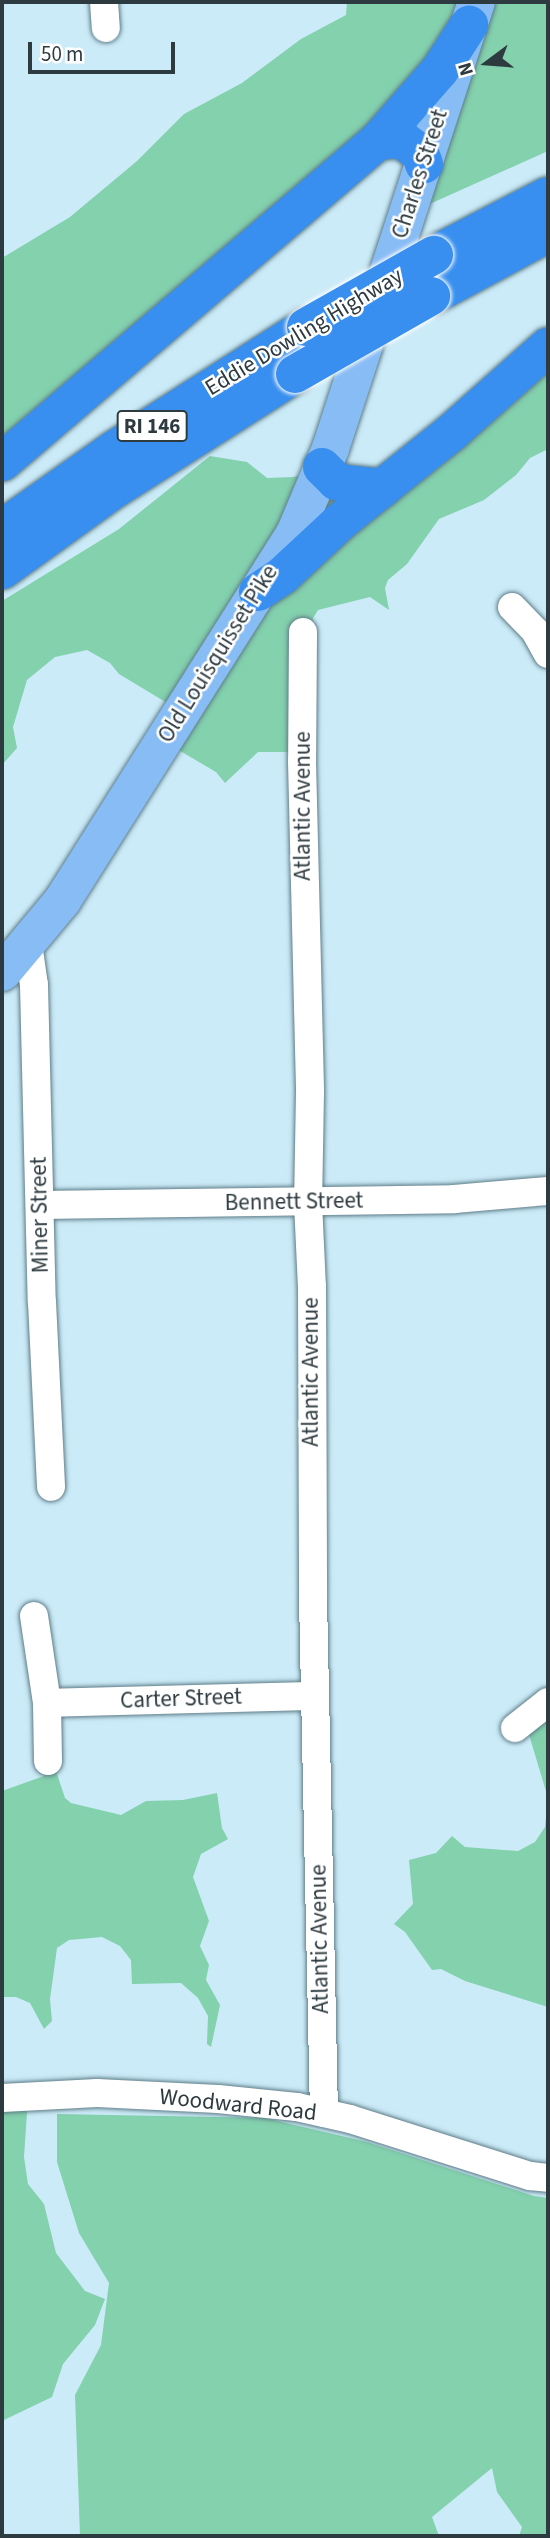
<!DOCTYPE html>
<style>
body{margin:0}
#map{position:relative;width:550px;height:2538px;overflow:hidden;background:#cbebf8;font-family:"Source Sans 3",sans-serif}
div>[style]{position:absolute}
.green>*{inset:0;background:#83d1ad}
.roads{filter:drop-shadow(0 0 2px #5f7d88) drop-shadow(0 0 2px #5f7d88)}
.minor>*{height:28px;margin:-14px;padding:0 14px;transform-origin:14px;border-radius:14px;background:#fff}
.major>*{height:37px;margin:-18.5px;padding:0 18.5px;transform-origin:18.5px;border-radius:18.5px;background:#88bcf5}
.highway>*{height:38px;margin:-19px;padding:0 19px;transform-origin:19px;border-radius:19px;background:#388fef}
.bridges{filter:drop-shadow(0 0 2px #fff) drop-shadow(0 0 2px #fff)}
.highway-bridge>*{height:38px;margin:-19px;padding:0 19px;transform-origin:19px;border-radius:19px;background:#388fef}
span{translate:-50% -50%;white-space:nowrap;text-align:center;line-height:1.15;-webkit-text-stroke:5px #fff;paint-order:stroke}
.shield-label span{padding:2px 5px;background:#fff;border:2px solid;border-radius:5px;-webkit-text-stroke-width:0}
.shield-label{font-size:21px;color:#2d3a3f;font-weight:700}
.street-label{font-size:23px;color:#2d3a3f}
.frame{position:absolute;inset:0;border:4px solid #2d3a3f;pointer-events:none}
.north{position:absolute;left:452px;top:28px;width:70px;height:70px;-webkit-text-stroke:5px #fff;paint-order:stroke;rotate:254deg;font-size:19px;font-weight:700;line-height:28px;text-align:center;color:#2d3a3f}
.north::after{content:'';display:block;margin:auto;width:24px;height:32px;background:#2d3a3f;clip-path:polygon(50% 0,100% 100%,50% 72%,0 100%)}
.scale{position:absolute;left:28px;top:42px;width:147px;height:32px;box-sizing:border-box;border:4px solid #2d3a3f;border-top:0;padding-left:9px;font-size:21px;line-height:24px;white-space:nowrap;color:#2d3a3f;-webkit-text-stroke:5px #fff;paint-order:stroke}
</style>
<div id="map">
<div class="green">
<i style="clip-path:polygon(347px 2px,548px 2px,548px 151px,414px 211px,417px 126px,2px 460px,2px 258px,70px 217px,137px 161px,184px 114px,242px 83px,301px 39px,346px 15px)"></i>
<i style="clip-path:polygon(548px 372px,548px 449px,530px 458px,516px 475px,484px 500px,439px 519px,407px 564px,388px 580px,385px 588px,389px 610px,370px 597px,318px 610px,313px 618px,307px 752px,258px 752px,225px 783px,216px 772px,170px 745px,187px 715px,119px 674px,110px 663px,87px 650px,55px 657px,27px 680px,13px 727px,17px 748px,2px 765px,2px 601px,119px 529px,210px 456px,247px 462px,267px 478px,293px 477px,325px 470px,338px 499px)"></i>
<i style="clip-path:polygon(548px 1685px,548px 2007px,465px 1981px,441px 1969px,432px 1970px,405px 1932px,394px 1924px,413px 1904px,409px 1860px,436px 1853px,452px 1836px,465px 1847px,518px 1851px,535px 1842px,545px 1827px,548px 1798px,521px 1708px)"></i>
<i style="clip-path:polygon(53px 1762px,65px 1798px,71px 1803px,121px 1815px,146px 1801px,183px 1800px,217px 1793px,222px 1828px,228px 1839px,201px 1854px,193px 1877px,209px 1921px,200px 1946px,209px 1965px,206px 1980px,220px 2005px,211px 2047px,207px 2044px,208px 2016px,198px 1998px,181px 1983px,132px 1984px,131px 1960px,120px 1946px,102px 1937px,69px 1940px,57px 1948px,50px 1999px,52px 2021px,44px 2029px,30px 2003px,16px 1997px,2px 1997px,2px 1791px,44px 1776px)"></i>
<i style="clip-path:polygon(2px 2097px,28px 2098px,24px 2157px,28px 2184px,44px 2204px,56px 2253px,85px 2291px,105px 2299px,95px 2325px,63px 2364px,52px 2397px,4px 2420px,2px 2420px)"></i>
<i style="clip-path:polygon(57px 2114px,265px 2118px,367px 2142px,534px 2196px,548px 2198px,548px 2536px,519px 2536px,522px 2527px,497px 2492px,492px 2468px,432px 2517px,439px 2536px,80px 2536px,75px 2395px,101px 2345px,109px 2283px,79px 2233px,57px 2162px)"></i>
</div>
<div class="roads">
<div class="minor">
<i style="left:104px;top:2px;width:26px;rotate:86deg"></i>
<i style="left:512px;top:607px;width:33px;rotate:46deg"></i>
<i style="left:535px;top:631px;width:26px;rotate:61deg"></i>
<i style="left:303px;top:632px;width:129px;rotate:90.4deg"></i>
<i style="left:302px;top:761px;width:331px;rotate:88.6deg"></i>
<i style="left:310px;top:1092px;width:111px;rotate:91deg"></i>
<i style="left:308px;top:1203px;width:84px;rotate:87.3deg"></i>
<i style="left:312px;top:1287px;width:311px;rotate:89.8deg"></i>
<i style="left:313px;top:1598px;width:515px;rotate:88.78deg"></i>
<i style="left:28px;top:944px;width:41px;rotate:81.7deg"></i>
<i style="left:34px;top:985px;width:317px;rotate:88.6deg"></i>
<i style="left:42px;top:1302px;width:185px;rotate:87.2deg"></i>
<i style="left:40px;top:1205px;width:414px;rotate:-0.8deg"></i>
<i style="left:454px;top:1199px;width:94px;rotate:-4.9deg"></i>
<i style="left:34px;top:1616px;width:88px;rotate:81.5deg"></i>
<i style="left:47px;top:1703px;width:58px;rotate:89deg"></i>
<i style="left:47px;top:1703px;width:268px;rotate:-1.5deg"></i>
<i style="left:515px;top:1728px;width:42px;rotate:-38.2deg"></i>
<i style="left:2px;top:2098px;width:95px;rotate:-3deg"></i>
<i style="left:97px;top:2093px;width:121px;rotate:2.8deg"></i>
<i style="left:218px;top:2099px;width:79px;rotate:5.8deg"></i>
<i style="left:297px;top:2107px;width:54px;rotate:12.8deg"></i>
<i style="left:350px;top:2119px;width:189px;rotate:17.6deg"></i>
<i style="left:530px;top:2176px;width:18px;rotate:6deg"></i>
</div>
<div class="major">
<i style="left:2px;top:972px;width:94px;rotate:-50.2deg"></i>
<i style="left:62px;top:900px;width:436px;rotate:-57.7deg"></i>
<i style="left:295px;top:531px;width:90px;rotate:-67.1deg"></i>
<i style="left:330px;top:448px;width:469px;rotate:-71.9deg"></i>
</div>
<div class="highway">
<i style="left:378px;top:141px;width:19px;rotate:-6deg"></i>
<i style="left:397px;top:139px;width:7px;rotate:16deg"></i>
<i style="left:404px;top:141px;width:20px;rotate:37deg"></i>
<i style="left:420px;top:153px;width:12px;rotate:70deg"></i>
<i style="left:434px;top:255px;width:128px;rotate:-27.4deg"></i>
<i style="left:431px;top:296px;width:133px;rotate:-28.3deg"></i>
<i style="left:2px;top:462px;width:494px;rotate:-40.5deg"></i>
<i style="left:378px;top:141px;width:94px;rotate:-48.9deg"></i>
<i style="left:440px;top:70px;width:54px;rotate:-57.2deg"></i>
<i style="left:322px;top:467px;width:20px;rotate:45deg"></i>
<i style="left:336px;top:481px;width:9px;rotate:18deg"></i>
<i style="left:345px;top:484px;width:38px;rotate:6deg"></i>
<i style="left:2px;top:529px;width:137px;rotate:-35.2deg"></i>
<i style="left:114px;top:450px;width:228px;rotate:-32.6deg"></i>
<i style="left:2px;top:570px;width:137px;rotate:-35.8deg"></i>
<i style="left:113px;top:490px;width:216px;rotate:-32.5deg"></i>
<i style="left:258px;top:592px;width:30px;rotate:-34deg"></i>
<i style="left:283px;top:575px;width:79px;rotate:-43deg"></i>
<i style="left:341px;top:521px;width:141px;rotate:-38.7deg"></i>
<i style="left:451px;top:433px;width:130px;rotate:-41.6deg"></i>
</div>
</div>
<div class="bridges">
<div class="highway-bridge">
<i style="left:306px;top:327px;width:147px;rotate:-29.4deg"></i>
<i style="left:295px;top:374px;width:157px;rotate:-29.8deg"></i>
</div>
</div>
<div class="shield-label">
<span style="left:152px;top:426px">RI 146</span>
</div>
<div class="street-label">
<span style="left:420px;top:174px;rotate:-72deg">Charles Street</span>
<span style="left:304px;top:332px;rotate:-31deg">Eddie Dowling Highway</span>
<span style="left:218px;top:654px;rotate:-58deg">Old Louisquisset Pike</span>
<span style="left:303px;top:806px;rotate:-90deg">Atlantic Avenue</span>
<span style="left:294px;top:1202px;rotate:-1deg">Bennett Street</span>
<span style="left:40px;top:1215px;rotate:-91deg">Miner Street</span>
<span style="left:311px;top:1372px;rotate:-90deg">Atlantic Avenue</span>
<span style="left:181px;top:1699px;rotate:-2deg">Carter Street</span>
<span style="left:320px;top:1939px;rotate:-91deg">Atlantic Avenue</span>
<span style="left:238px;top:2105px;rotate:6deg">Woodward Road</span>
</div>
<div class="frame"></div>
<div class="north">N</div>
<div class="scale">50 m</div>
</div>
